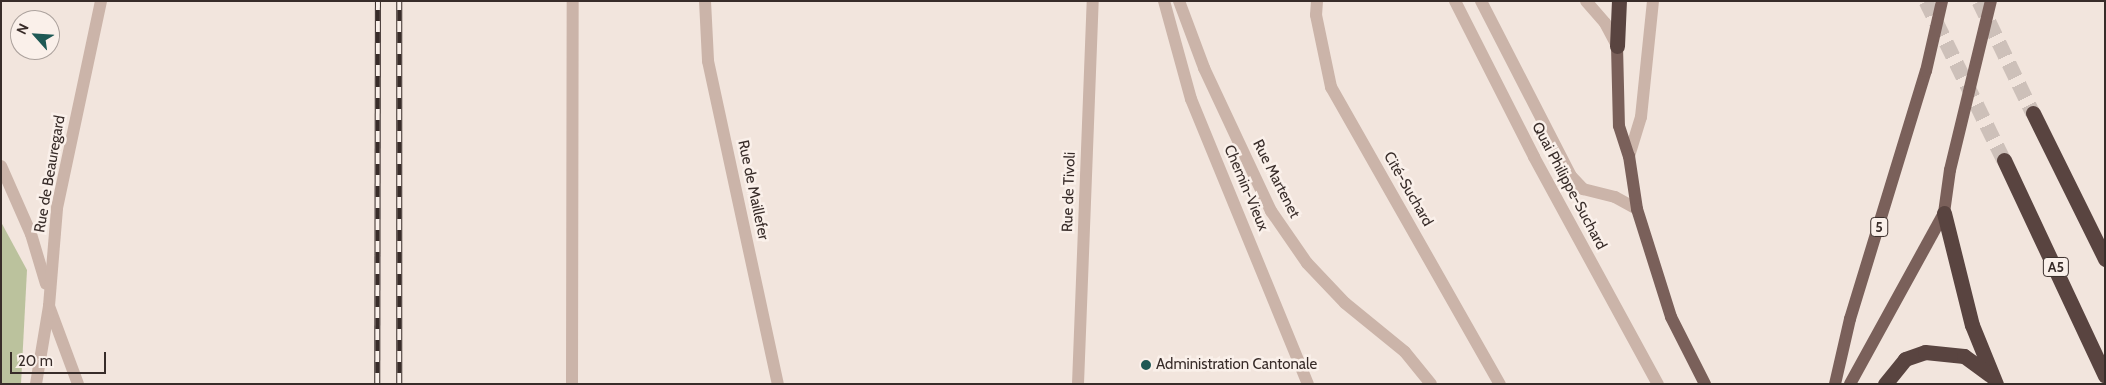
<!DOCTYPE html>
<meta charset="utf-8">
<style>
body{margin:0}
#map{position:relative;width:2106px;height:385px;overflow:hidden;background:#f2e5dd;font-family:Cabin,sans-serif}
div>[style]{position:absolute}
.green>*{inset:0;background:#bbc29d}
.motorway-tunnel>*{height:15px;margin-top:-7.5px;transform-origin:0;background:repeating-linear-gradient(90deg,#cdc0b9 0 15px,transparent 0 23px)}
.service>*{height:12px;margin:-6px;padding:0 6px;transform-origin:6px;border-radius:6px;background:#cbb4a9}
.pedestrian>*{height:12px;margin:-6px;padding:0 6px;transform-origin:6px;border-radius:6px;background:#cbb4a9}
.minor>*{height:12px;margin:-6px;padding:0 6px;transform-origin:6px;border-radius:6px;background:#cbb4a9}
.tertiary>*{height:12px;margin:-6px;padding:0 6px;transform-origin:6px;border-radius:6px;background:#cbb4a9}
.primary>*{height:12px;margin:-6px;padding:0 6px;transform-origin:6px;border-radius:6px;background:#7a605a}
.motorway>*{height:15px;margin:-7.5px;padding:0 7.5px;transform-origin:7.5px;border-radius:7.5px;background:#594440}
.rail>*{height:5.5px;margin-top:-2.75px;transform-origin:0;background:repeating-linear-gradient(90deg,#faf0ea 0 11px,#382c29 0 22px);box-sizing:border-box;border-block:1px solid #382c29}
.dots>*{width:14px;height:14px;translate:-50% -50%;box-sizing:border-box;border:2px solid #faf0ea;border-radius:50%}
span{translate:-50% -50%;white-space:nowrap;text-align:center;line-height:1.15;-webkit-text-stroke:5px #faf0ea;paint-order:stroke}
.shield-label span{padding:1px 4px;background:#faf0ea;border:1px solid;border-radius:4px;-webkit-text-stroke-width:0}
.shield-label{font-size:14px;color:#382c29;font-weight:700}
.street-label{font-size:15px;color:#382c29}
.poi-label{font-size:15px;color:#382c29}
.left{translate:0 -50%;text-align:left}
.frame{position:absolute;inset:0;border:2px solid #382c29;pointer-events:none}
.north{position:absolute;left:10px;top:10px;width:50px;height:50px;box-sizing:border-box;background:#faf0ea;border:1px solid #aca29d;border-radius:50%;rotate:296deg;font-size:14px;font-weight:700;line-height:20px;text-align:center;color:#382c29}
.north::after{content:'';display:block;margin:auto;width:18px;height:22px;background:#1e5955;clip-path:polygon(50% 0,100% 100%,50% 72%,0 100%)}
.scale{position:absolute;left:10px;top:352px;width:96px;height:22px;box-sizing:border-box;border:2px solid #382c29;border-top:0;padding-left:6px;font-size:15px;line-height:18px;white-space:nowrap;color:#382c29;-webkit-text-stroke:4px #faf0ea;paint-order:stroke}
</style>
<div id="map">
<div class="green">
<i style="clip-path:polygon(1px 222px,27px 270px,21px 384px,1px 384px)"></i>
</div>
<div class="motorway-tunnel">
<i style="left:1926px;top:1px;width:177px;rotate:63.9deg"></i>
<i style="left:1979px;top:1px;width:124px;rotate:64.3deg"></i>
</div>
<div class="service">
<i style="left:1481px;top:1px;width:197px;rotate:62.8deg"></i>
<i style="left:1571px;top:176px;width:18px;rotate:47deg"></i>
<i style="left:1583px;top:189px;width:33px;rotate:14deg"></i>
<i style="left:1615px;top:197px;width:25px;rotate:29deg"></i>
</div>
<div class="pedestrian">
<i style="left:1455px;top:1px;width:175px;rotate:63.1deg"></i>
<i style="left:1534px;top:157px;width:259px;rotate:61.4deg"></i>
</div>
<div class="minor">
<i style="left:1164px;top:1px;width:102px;rotate:74.6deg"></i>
<i style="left:1191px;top:99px;width:308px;rotate:67.7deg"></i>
<i style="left:1317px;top:1px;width:14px;rotate:94deg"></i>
<i style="left:1316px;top:15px;width:74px;rotate:78.2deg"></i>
<i style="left:1331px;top:87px;width:342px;rotate:60.4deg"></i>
<i style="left:1586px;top:1px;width:29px;rotate:49deg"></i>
<i style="left:1605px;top:23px;width:26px;rotate:62deg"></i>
<i style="left:1629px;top:156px;width:41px;rotate:-72.9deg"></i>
<i style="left:1641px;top:117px;width:117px;rotate:-84.1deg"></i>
<i style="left:1px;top:166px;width:74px;rotate:66.2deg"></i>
<i style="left:31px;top:234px;width:52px;rotate:73.3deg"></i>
<i style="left:49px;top:306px;width:83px;rotate:69.6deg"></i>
<i style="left:36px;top:384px;width:79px;rotate:-80.5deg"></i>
<i style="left:49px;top:306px;width:98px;rotate:-85.3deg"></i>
<i style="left:57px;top:208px;width:212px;rotate:-78deg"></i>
</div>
<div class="tertiary">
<i style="left:705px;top:1px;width:60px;rotate:87.1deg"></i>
<i style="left:708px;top:61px;width:330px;rotate:77.8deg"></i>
<i style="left:1179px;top:1px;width:72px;rotate:69.5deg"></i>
<i style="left:1204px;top:68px;width:158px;rotate:64.9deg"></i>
<i style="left:1271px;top:211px;width:63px;rotate:55.3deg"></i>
<i style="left:1307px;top:263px;width:55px;rotate:46.5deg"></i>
<i style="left:1345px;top:303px;width:77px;rotate:39.2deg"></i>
<i style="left:1405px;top:352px;width:41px;rotate:50.9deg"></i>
<i style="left:572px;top:384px;width:383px;rotate:-89.9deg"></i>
<i style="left:1078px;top:384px;width:383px;rotate:-87.8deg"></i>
</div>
<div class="primary">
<i style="left:1617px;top:46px;width:80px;rotate:88.6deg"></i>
<i style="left:1619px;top:126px;width:32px;rotate:72deg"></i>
<i style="left:1629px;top:156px;width:54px;rotate:81.4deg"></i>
<i style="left:1637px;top:209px;width:113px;rotate:72.5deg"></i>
<i style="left:1671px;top:317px;width:75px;rotate:63.1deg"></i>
<i style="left:1835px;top:384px;width:67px;rotate:-77deg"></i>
<i style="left:1850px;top:319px;width:259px;rotate:-73deg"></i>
<i style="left:1926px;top:71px;width:72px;rotate:-77.1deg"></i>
<i style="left:1850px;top:384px;width:195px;rotate:-61.2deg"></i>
<i style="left:1944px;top:213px;width:43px;rotate:-82.1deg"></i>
<i style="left:1950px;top:170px;width:174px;rotate:-76.4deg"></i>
</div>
<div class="motorway">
<i style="left:1617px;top:46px;width:45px;rotate:-87.5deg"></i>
<i style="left:2033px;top:113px;width:163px;rotate:63.7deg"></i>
<i style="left:2004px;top:160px;width:238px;rotate:64.9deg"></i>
<i style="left:1944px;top:213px;width:115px;rotate:76deg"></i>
<i style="left:1972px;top:325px;width:64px;rotate:67.9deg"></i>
<i style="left:1885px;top:384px;width:32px;rotate:-51deg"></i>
<i style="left:1905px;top:359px;width:21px;rotate:-19deg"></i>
<i style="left:1925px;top:352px;width:39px;rotate:6deg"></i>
<i style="left:1964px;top:356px;width:32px;rotate:36deg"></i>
</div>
<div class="rail">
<i style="left:377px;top:384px;width:383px;rotate:-89.9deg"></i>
<i style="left:399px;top:384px;width:383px;rotate:-90deg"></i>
</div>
<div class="dots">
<i style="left:1146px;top:365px;background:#1e5955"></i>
</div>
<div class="shield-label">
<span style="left:1879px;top:227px">5</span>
<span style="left:2056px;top:267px">A5</span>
</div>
<div class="street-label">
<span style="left:50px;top:174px;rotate:-80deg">Rue de Beauregard</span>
<span style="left:1276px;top:179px;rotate:63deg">Rue Martenet</span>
<span style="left:1569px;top:186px;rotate:62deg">Quai Philippe-Suchard</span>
<span style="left:1246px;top:188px;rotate:67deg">Chemin-Vieux</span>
<span style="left:1408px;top:189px;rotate:60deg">Cité-Suchard</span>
<span style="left:753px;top:190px;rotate:78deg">Rue de Maillefer</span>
<span style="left:1069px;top:192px;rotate:-88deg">Rue de Tivoli</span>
</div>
<div class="poi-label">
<span class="left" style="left:1156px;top:365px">Administration Cantonale</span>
</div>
<div class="frame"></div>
<div class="north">N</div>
<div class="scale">20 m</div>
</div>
